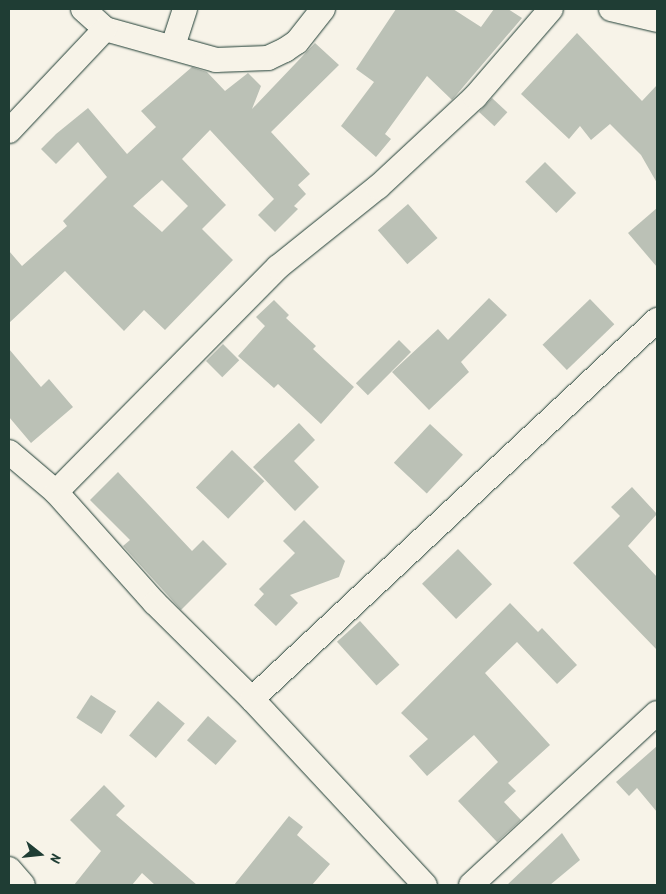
<!DOCTYPE html>
<style>
body{margin:0}
#map{position:relative;width:666px;height:894px;overflow:hidden;background:#f7f3e8;font-family:Kalam,sans-serif}
div>[style]{position:absolute}
.building>*{inset:0;background:#bbc1b6;transform-origin:0 0}
.roads{filter:drop-shadow(0 0 1px #1f3d34) drop-shadow(0 0 1px #1f3d34)}
.street>*{height:24px;margin:-12px;padding:0 12px;transform-origin:12px;border-radius:12px;background:#f7f3e8}
span{translate:-50% -50%;white-space:nowrap;text-align:center;line-height:1.15;-webkit-text-stroke:4px #f7f3e8;paint-order:stroke}
.frame{position:absolute;inset:0;border:10px solid #1f3d34;pointer-events:none}
.north{position:absolute;left:15px;top:829px;width:50px;height:50px;-webkit-text-stroke:4px #f7f3e8;paint-order:stroke;rotate:106deg;font-size:14px;font-weight:700;line-height:20px;text-align:center;color:#1f3d34}
.north::after{content:'';display:block;margin:auto;width:18px;height:22px;background:#1f3d34;clip-path:polygon(50% 0,100% 100%,50% 72%,0 100%)}
</style>
<div id="map">
<div class="building">
<i style="clip-path:polygon(396px 9px,453px 9px,481px 27px,494px 9px,508px 9px,522px 18px,452px 100px,427px 76px,385px 134px,391px 139px,376px 157px,341px 126px,374px 82px,356px 69px)"></i>
<i style="clip-path:polygon(577px 33px,642px 101px,657px 85px,657px 183px,641px 155px,610px 124px,591px 140px,580px 126px,569px 139px,521px 94px)"></i>
<i style="clip-path:polygon(evenodd,315px 43px,339px 65px,271px 132px,310px 174px,298px 185px,306px 194px,294px 206px,298px 209px,275px 232px,258px 215px,274px 199px,210px 130px,182px 159px,226px 205px,202px 229px,233px 260px,165px 330px,144px 310px,124px 331px,65px 271px,9px 323px,9px 251px,22px 266px,67px 226px,63px 221px,107px 177px,78px 142px,56px 164px,41px 149px,56px 134px,88px 108px,127px 154px,156px 127px,141px 111px,192px 67px,207px 72px,225px 91px,248px 73px,261px 86px,252px 109px,315px 43px,162px 180px,188px 206px,162px 232px,133px 206px,162px 180px)"></i>
<i style="left:492px;top:98px;width:21px;height:19px;rotate:43deg"></i>
<i style="left:545px;top:162px;width:44px;height:28px;rotate:45deg"></i>
<i style="left:408px;top:204px;width:45px;height:40px;rotate:49deg"></i>
<i style="clip-path:polygon(657px 208px,657px 267px,628px 233px)"></i>
<i style="clip-path:polygon(489px 298px,507px 315px,461px 362px,469px 372px,429px 410px,392px 372px,438px 329px,448px 340px)"></i>
<i style="left:590px;top:299px;width:35px;height:66px;rotate:46deg"></i>
<i style="clip-path:polygon(274px 300px,289px 315px,286px 318px,316px 346px,313px 349px,354px 387px,321px 424px,278px 384px,274px 388px,238px 356px,265px 326px,256px 317px)"></i>
<i style="left:399px;top:340px;width:17px;height:61px;rotate:45deg"></i>
<i style="left:223px;top:344px;width:23px;height:24px;rotate:45deg"></i>
<i style="clip-path:polygon(9px 349px,41px 387px,49px 379px,73px 407px,31px 443px,9px 417px)"></i>
<i style="clip-path:polygon(299px 423px,315px 440px,294px 461px,319px 487px,295px 511px,253px 467px)"></i>
<i style="left:430px;top:424px;width:45px;height:53px;rotate:43deg"></i>
<i style="left:232px;top:450px;width:45px;height:52px;rotate:44deg"></i>
<i style="clip-path:polygon(118px 472px,192px 551px,203px 540px,227px 564px,181px 610px,123px 546px,130px 540px,90px 500px)"></i>
<i style="clip-path:polygon(632px 487px,657px 514px,628px 546px,657px 577px,657px 650px,573px 563px,620px 516px,611px 507px)"></i>
<i style="clip-path:polygon(304px 520px,345px 561px,339px 577px,290px 595px,298px 603px,276px 626px,254px 605px,264px 594px,259px 589px,295px 553px,283px 541px)"></i>
<i style="left:458px;top:549px;width:49px;height:50px;rotate:46deg"></i>
<i style="clip-path:polygon(510px 603px,538px 632px,542px 628px,577px 665px,557px 684px,517px 642px,485px 673px,550px 745px,508px 783px,516px 791px,504px 802px,521px 820px,497px 842px,458px 801px,498px 762px,474px 735px,427px 776px,409px 756px,428px 739px,401px 713px)"></i>
<i style="left:360px;top:621px;width:59px;height:31px;rotate:48deg"></i>
<i style="left:91px;top:695px;width:30px;height:27px;rotate:33deg"></i>
<i style="left:158px;top:701px;width:35px;height:45px;rotate:40deg"></i>
<i style="left:208px;top:716px;width:38px;height:32px;rotate:41deg"></i>
<i style="clip-path:polygon(657px 746px,657px 812px,637px 788px,629px 796px,616px 782px)"></i>
<i style="clip-path:polygon(104px 785px,125px 806px,116px 815px,197px 885px,155px 885px,142px 873px,132px 885px,74px 885px,101px 851px,70px 820px)"></i>
<i style="clip-path:polygon(289px 816px,303px 827px,297px 835px,330px 864px,312px 885px,234px 885px)"></i>
<i style="clip-path:polygon(562px 833px,580px 860px,550px 885px,507px 885px)"></i>
</div>
<div class="roads">
<div class="street">
<i style="left:83px;top:9px;width:30px;rotate:42deg"></i>
<i style="left:105px;top:29px;width:115px;rotate:15.6deg"></i>
<i style="left:216px;top:60px;width:52px;rotate:-2.2deg"></i>
<i style="left:268px;top:58px;width:19px;rotate:-25deg"></i>
<i style="left:285px;top:50px;width:14px;rotate:-34deg"></i>
<i style="left:297px;top:42px;width:42px;rotate:-51.8deg"></i>
<i style="left:611px;top:9px;width:47px;rotate:13.4deg"></i>
<i style="left:173px;top:46px;width:39px;rotate:-72deg"></i>
<i style="left:9px;top:131px;width:140px;rotate:-46.7deg"></i>
<i style="left:9px;top:452px;width:62px;rotate:40.4deg"></i>
<i style="left:56px;top:492px;width:149px;rotate:48.3deg"></i>
<i style="left:155px;top:603px;width:136px;rotate:44.7deg"></i>
<i style="left:252px;top:699px;width:254px;rotate:47.1deg"></i>
<i style="left:56px;top:492px;width:316px;rotate:-45.4deg"></i>
<i style="left:278px;top:267px;width:128px;rotate:-38.7deg"></i>
<i style="left:378px;top:187px;width:132px;rotate:-42.9deg"></i>
<i style="left:475px;top:97px;width:116px;rotate:-49.2deg"></i>
<i style="left:252px;top:699px;width:555px;rotate:-43.1deg"></i>
<i style="left:9px;top:869px;width:21px;rotate:49deg"></i>
<i style="left:471px;top:885px;width:253px;rotate:-42.8deg"></i>
</div>
</div>
<div class="frame"></div>
<div class="north">N</div>
</div>
